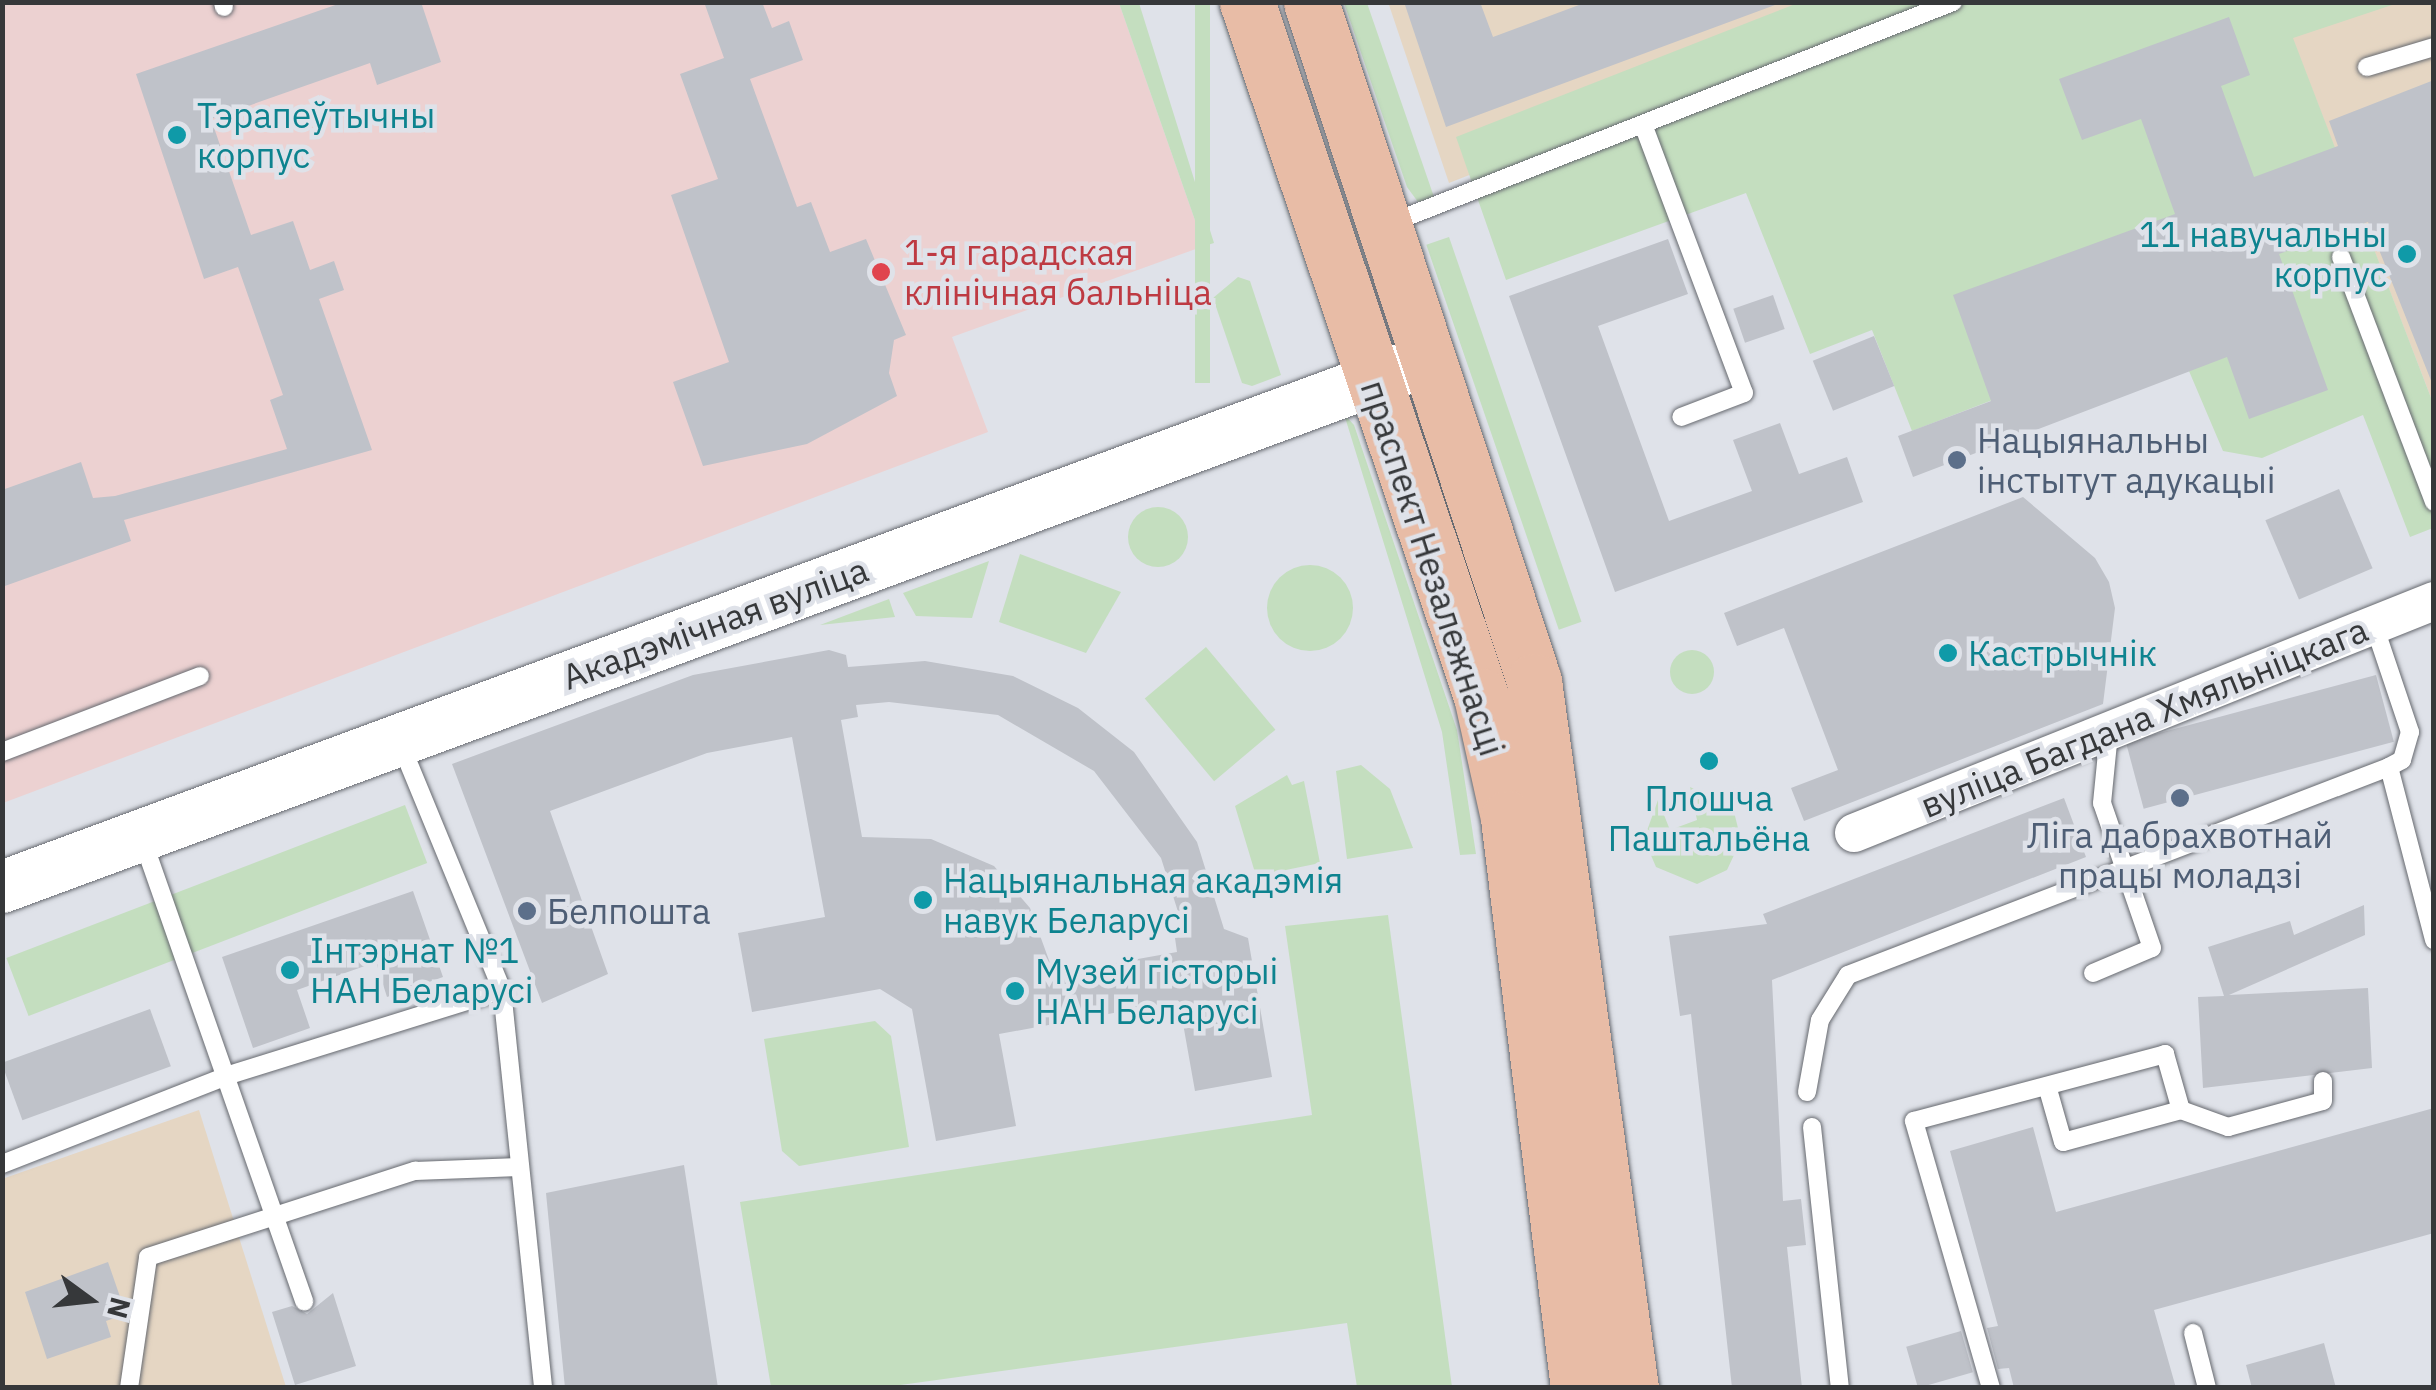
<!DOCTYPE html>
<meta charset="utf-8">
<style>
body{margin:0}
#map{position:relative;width:2436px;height:1390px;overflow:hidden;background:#dfe2e9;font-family:"IBM Plex Sans",sans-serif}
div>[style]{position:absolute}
.education>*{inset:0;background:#e5d6c3}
.medical>*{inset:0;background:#ecd1d1}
.green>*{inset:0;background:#c4debf;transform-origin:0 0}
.round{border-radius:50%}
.building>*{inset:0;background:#bfc2c9;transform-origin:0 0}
.roads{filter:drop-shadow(0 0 2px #66696f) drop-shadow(0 0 2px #66696f)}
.lane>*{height:18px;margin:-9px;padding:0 9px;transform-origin:9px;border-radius:9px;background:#fff}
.street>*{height:38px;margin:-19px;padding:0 19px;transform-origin:19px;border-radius:19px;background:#fff}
.secondary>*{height:52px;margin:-26px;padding:0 26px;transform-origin:26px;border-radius:26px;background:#fff}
.primary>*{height:55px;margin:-27.5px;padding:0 27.5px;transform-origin:27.5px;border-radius:27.5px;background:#e8bca6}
.dots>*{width:28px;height:28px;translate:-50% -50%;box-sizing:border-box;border:5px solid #dfe2e9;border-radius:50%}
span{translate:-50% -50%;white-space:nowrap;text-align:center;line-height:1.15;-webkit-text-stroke:9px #dfe2e9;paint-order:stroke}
.culture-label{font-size:35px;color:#0d838f}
.left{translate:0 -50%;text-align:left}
.right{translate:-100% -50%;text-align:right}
.health-label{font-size:35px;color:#be3a42}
.service-label{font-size:35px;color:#4e5e75}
.street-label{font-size:35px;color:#36383a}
.frame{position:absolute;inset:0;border:5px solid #36383a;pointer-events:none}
.north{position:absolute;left:40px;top:1250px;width:100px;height:100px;-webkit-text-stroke:8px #dfe2e9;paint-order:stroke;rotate:105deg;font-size:28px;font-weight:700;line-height:40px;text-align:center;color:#36383a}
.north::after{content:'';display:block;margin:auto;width:35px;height:45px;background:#36383a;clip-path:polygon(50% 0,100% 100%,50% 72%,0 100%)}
</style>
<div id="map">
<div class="education">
<i style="clip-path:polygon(1388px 2px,1907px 3px,1449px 183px)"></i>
<i style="clip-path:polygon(2279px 3px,2433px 3px,2433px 403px,2364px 224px)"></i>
<i style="clip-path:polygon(199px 1110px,286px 1387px,3px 1387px,2px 1179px)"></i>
</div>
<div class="medical">
<i style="clip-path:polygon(3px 3px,1119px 3px,1204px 246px,952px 337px,988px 432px,3px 803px)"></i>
</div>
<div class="green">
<i style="clip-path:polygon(1119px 3px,1139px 3px,1214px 243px,1204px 246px)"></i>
<i style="left:1195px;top:3px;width:15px;height:380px"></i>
<i style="clip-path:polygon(1344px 3px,1367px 3px,1434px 197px,1418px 202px,1407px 187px)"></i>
<i style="clip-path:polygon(1798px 3px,2398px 3px,2293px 38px,2433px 403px,2433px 528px,2410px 537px,2363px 415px,2262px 458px,2223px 451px,2172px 331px,1912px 431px,1872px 330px,1810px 354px,1746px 193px,1506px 280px,1456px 137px)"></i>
<i style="left:1449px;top:237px;width:407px;height:24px;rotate:71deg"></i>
<i style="clip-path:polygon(1238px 277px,1250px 281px,1281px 375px,1252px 386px,1242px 383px,1213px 298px)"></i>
<i style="clip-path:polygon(1344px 414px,1354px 425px,1457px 730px,1476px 854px,1460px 855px,1442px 732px)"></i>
<i class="round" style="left:1128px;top:507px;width:60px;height:60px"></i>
<i style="clip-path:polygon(1020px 554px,1121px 592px,1086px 653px,999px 622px)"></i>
<i style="clip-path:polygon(989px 561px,972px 618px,916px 616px,903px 593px)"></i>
<i class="round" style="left:1267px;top:565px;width:86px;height:86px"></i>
<i style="clip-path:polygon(889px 599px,895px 617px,820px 625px)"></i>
<i style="left:1206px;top:647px;width:108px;height:80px;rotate:50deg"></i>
<i class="round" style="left:1670px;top:650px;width:44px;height:44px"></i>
<i style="clip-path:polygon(1361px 765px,1390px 789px,1413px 848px,1347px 859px,1336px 771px)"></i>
<i style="clip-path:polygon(1287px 775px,1292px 785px,1304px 781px,1320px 863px,1256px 876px,1235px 806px)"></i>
<i style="clip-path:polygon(1690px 787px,1733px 808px,1741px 840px,1727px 870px,1697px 884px,1656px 867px,1644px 839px,1658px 800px,1670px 830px,1697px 820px)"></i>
<i style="left:405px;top:805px;width:62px;height:427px;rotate:69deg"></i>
<i style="clip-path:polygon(1388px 915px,1452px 1387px,1357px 1387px,1347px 1323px,886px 1387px,771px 1387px,740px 1202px,1312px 1115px,1285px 926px)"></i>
<i style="clip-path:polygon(875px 1021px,891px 1036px,909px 1147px,799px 1166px,782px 1151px,764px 1039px)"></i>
</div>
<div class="building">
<i style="clip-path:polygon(344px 2px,421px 2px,441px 62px,377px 85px,370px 63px,211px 119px,251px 235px,293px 221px,310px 270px,334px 261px,344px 290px,319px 299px,372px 450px,124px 520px,131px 541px,2px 587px,2px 490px,81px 462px,93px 498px,115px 496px,287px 449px,270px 400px,283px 395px,238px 267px,204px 279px,136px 74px)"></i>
<i style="clip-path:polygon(704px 2px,762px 2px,772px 28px,789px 21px,803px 60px,750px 79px,797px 207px,811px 202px,830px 252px,866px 239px,906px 335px,894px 340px,889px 373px,897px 396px,807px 444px,703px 466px,673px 382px,729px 362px,671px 195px,718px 179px,680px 74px,724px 58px)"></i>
<i style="clip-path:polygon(1404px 2px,1480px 2px,1493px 37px,1587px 2px,1775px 5px,1446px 127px)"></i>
<i style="clip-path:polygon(2229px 17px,2250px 75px,2221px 86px,2254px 177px,2338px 146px,2329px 121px,2434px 80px,2434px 388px,2368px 222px,2279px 254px,2328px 390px,2249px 419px,2227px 357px,1913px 477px,1898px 436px,1991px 401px,1953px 295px,2175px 214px,2141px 119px,2082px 140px,2059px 79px)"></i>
<i style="clip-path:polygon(1668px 239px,1688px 294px,1598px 326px,1669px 521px,1752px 491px,1733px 440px,1780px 423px,1799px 474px,1847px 457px,1863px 502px,1615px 592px,1509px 296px)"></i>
<i style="left:1773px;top:295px;width:36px;height:42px;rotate:71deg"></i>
<i style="left:1874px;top:336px;width:54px;height:66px;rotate:68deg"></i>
<i style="left:2339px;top:489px;width:86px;height:80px;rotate:67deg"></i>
<i style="clip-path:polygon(2023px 497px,2095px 558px,2109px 582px,2115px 608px,2103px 704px,1804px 821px,1791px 788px,1838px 770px,1784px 628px,1737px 646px,1724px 613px)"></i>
<i style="clip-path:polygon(evenodd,829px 650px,846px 655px,848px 667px,925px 661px,1013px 676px,1078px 708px,1134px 752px,1197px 842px,1224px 929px,1248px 938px,1272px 1077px,1195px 1091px,1179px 1001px,999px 1034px,1016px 1126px,936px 1141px,912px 1009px,880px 989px,752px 1012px,738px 933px,825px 917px,792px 737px,707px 753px,550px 811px,608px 974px,542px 1003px,452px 764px,693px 675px,829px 650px,889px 702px,998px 715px,1094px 771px,1161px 858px,1186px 937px,1175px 938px,1177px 952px,1054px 974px,1030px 908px,994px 866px,931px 839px,862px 837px,841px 720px,858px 717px,856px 705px,889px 702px)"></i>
<i style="left:2376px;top:675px;width:69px;height:259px;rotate:75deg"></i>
<i style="clip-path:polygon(2064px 798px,2086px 857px,1772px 980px,1783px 1201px,1801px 1199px,1806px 1245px,1787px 1247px,1802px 1388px,1732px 1388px,1691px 1014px,1680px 1016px,1669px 936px,1767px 924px,1763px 914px)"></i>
<i style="clip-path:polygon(413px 891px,443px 977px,387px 997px,376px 962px,297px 990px,310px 1028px,253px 1048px,222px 957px)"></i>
<i style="clip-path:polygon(2364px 905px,2365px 935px,2229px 995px,2368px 988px,2372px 1068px,2203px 1088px,2198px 997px,2224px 996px,2208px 947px,2290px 921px,2294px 935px)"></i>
<i style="left:150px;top:1009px;width:61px;height:158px;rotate:70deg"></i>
<i style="clip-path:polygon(2434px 1108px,2434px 1233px,2154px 1310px,2176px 1388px,2014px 1388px,2009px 1368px,1998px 1369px,1987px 1328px,1998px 1326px,1950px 1151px,2033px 1127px,2056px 1212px)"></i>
<i style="clip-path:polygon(684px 1165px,718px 1388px,565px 1388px,546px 1193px)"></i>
<i style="clip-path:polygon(108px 1262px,126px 1314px,106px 1321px,111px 1337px,47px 1359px,25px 1292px)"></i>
<i style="clip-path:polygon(333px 1293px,356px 1366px,295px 1385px,272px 1312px,292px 1306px,307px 1314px)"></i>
<i style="left:1961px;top:1331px;width:43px;height:57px;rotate:74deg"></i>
<i style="clip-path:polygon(2324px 1343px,2336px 1388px,2252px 1388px,2246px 1365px)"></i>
</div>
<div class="roads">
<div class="lane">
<i style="left:223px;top:2px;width:5px;rotate:79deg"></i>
<i style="left:2367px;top:67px;width:70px;rotate:-16.6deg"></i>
<i style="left:1644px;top:127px;width:284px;rotate:69.4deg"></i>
<i style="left:1744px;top:393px;width:67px;rotate:159.1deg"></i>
<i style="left:1391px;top:223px;width:604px;rotate:-21.47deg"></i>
<i style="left:2341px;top:257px;width:262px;rotate:69.2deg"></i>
<i style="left:2374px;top:625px;width:113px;rotate:71.4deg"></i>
<i style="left:2410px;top:732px;width:29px;rotate:106deg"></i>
<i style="left:2402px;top:760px;width:15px;rotate:152deg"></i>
<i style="left:2389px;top:767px;width:179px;rotate:75.4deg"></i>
<i style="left:401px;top:745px;width:265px;rotate:67.6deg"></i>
<i style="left:502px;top:990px;width:400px;rotate:84.1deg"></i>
<i style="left:2px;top:752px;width:212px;rotate:-21deg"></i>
<i style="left:143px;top:841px;width:488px;rotate:70.7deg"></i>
<i style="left:2093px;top:973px;width:64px;rotate:-23deg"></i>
<i style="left:2152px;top:948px;width:153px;rotate:-109deg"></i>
<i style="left:2102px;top:803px;width:70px;rotate:-84.3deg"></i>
<i style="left:1807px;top:1092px;width:73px;rotate:-79.8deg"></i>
<i style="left:1820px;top:1020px;width:53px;rotate:-58.1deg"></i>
<i style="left:1848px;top:975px;width:580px;rotate:-21.03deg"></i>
<i style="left:2181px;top:1110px;width:50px;rotate:19.9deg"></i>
<i style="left:2228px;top:1127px;width:98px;rotate:-15.3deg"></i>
<i style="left:2323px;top:1101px;width:20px;rotate:-90deg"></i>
<i style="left:1812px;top:1127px;width:262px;rotate:83.9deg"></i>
<i style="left:2px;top:1164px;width:241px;rotate:-21.4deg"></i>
<i style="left:226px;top:1076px;width:289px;rotate:-17.3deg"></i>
<i style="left:2193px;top:1333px;width:57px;rotate:75.7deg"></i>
<i style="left:129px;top:1388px;width:132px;rotate:-81.7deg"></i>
<i style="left:148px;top:1257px;width:281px;rotate:-17.9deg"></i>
<i style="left:415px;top:1171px;width:104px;rotate:-2.2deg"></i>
<i style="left:1991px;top:1388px;width:278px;rotate:-106.1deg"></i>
<i style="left:1914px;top:1121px;width:260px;rotate:-14.9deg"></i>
<i style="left:2165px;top:1054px;width:58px;rotate:74.1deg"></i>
<i style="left:2181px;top:1110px;width:122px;rotate:164.8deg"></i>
<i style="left:2063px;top:1142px;width:58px;rotate:-105.9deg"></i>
</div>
<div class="street">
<i style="left:1854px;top:833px;width:625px;rotate:-21.8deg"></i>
</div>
<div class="secondary">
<i style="left:2px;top:887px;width:1520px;rotate:-20.28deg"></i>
</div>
<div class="primary">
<i style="left:1247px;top:2px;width:732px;rotate:71.37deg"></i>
<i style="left:1481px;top:696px;width:125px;rotate:77.5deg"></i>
<i style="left:1508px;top:818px;width:574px;rotate:83deg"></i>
<i style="left:1311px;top:2px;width:715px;rotate:71.82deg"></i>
<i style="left:1534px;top:681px;width:714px;rotate:82.19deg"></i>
</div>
</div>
<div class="dots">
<i style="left:177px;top:135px;background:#0f9aa8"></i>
<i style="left:2407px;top:254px;background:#0f9aa8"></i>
<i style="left:881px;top:272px;background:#e0444e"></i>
<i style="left:1957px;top:460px;background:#5c6f8a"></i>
<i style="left:1948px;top:653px;background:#0f9aa8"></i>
<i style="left:1709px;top:761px;background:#0f9aa8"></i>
<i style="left:2180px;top:798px;background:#5c6f8a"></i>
<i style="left:923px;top:900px;background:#0f9aa8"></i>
<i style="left:527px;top:911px;background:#5c6f8a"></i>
<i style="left:290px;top:970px;background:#0f9aa8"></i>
<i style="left:1015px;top:991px;background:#0f9aa8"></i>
</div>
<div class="culture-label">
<span class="left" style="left:197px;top:135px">Тэрапеўтычны<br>корпус</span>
<span class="right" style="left:2387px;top:254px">11 навучальны<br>корпус</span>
<span class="left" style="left:1968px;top:653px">Кастрычнік</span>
<span style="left:1709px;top:818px">Плошча<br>Паштальёна</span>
<span class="left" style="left:943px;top:900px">Нацыянальная акадэмія<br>навук Беларусі</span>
<span class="left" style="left:310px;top:970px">Інтэрнат №1<br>НАН Беларусі</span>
<span class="left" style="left:1035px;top:991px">Музей гісторыі<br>НАН Беларусі</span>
</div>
<div class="health-label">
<span class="left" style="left:904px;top:272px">1-я гарадская<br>клінічная бальніца</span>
</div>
<div class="service-label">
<span class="left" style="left:1977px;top:460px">Нацыянальны<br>інстытут адукацыі</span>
<span style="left:2180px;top:855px">Ліга дабрахвотнай<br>працы моладзі</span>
<span class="left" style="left:547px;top:911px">Белпошта</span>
</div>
<div class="street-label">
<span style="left:1433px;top:568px;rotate:72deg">праспект Незалежнасці</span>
<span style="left:715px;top:623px;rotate:-20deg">Акадэмічная вуліца</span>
<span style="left:2144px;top:717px;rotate:-22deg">вуліца Багдана Хмяльніцкага</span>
</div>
<div class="frame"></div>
<div class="north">N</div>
</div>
